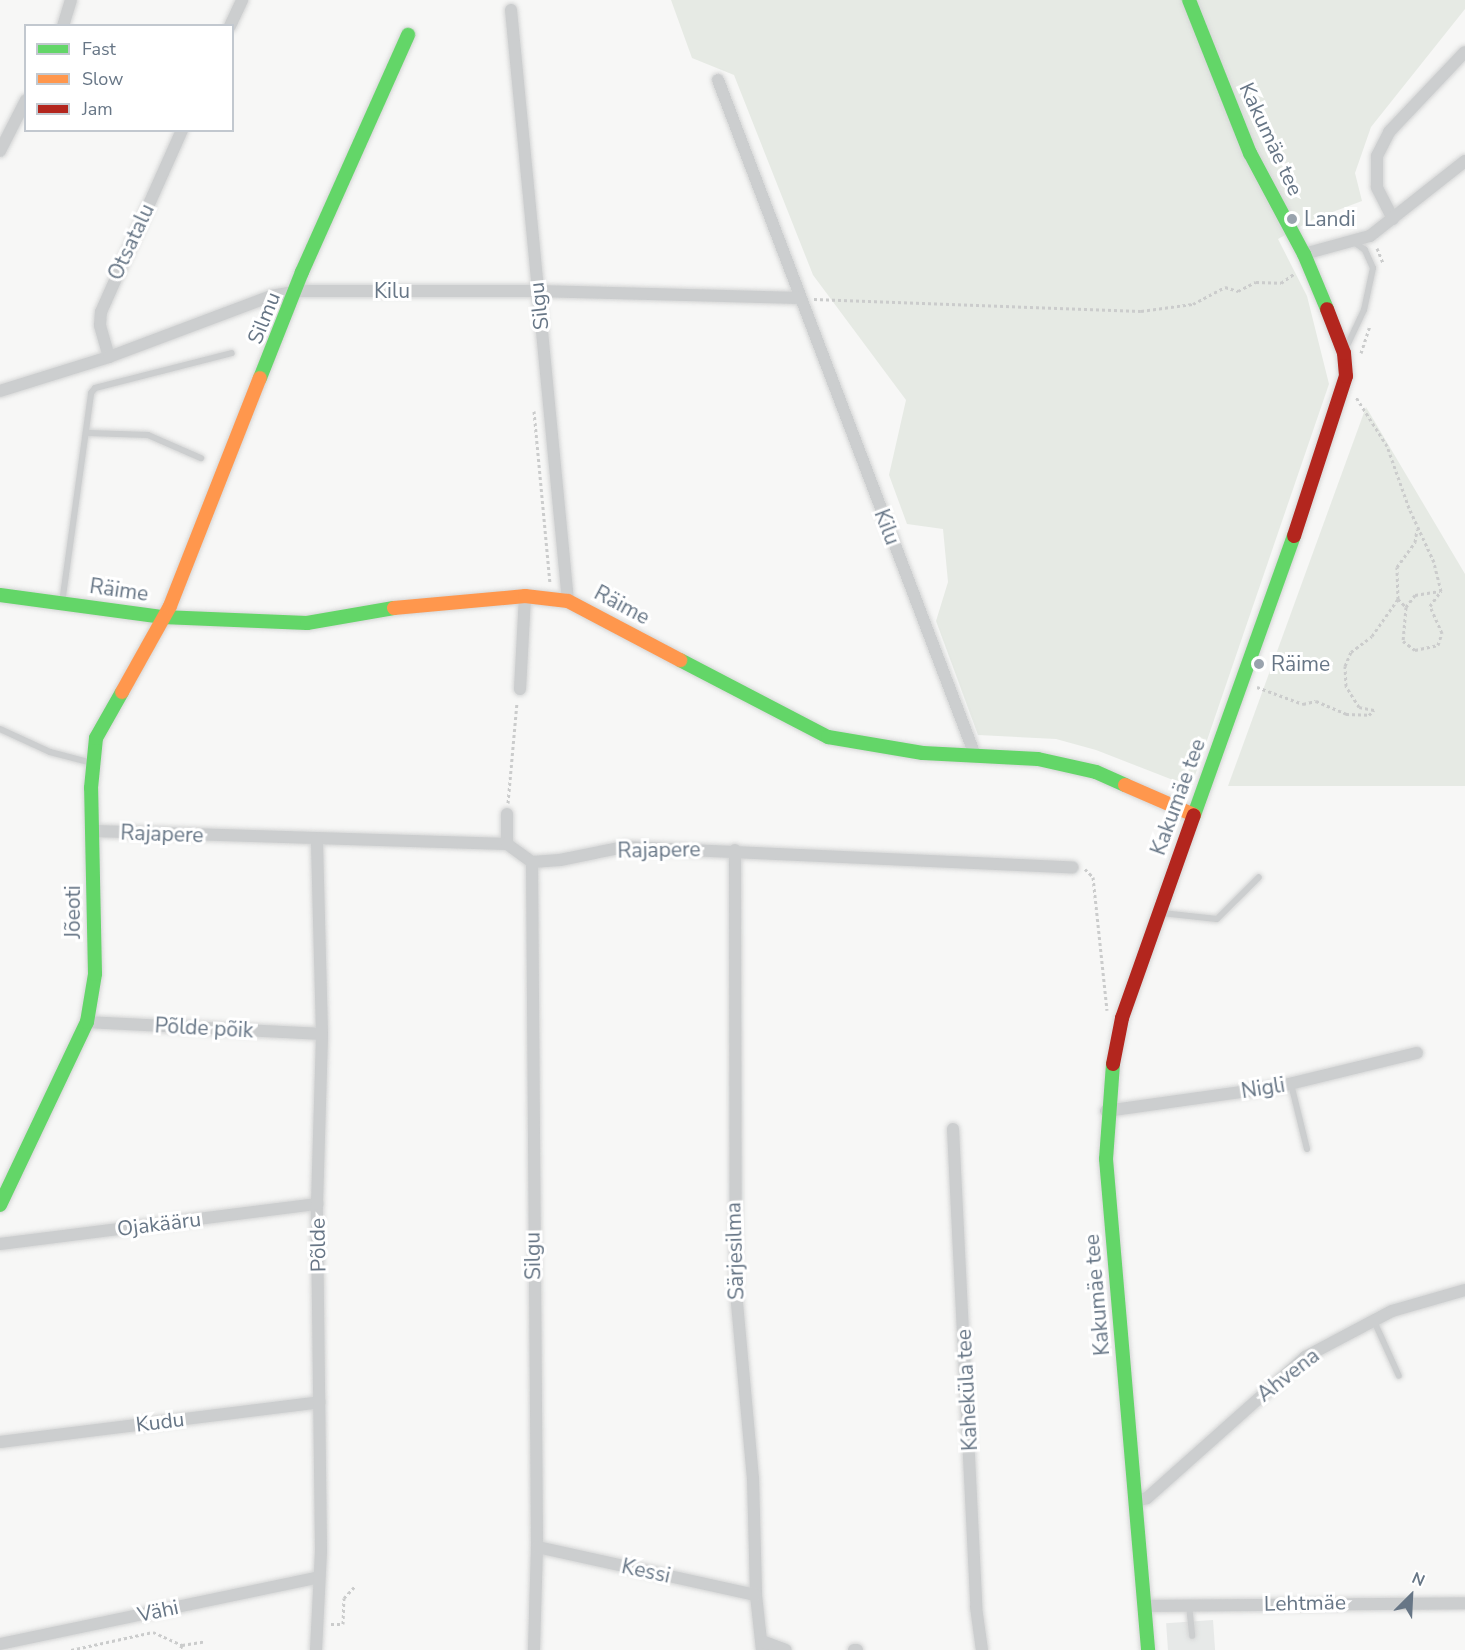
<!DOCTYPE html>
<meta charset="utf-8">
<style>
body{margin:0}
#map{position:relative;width:1465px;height:1650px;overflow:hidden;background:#f7f7f6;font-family:"Nunito Sans",sans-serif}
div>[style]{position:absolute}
.built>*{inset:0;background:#e7e9e8;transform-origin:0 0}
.green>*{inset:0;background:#e6eae4}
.path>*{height:3px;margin-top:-1.5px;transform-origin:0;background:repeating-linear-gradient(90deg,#cbcccc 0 3px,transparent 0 6px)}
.roads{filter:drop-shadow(0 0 2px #d4d5d5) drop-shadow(0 0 2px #d4d5d5)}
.lane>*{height:6px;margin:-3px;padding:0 3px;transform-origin:3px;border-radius:3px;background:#cccecf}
.street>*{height:12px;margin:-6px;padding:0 6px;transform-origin:6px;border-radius:6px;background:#cccecf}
.fast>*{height:14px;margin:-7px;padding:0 7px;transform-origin:7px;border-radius:7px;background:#63d668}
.slow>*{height:14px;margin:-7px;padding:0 7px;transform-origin:7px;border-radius:7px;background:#ff974d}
.jam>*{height:14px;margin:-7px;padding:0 7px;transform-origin:7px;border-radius:7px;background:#b3261e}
.dots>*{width:16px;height:16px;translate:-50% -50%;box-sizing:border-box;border:3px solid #fff;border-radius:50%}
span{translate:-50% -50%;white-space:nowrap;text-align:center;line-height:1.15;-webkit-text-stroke:6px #fff;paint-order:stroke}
.street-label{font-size:21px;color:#677686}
.poi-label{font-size:21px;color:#677686}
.left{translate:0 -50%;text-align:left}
.legend{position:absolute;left:24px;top:24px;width:210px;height:108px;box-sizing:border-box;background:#fff;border:2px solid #c2c8cf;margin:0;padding:8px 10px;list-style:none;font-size:18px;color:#677686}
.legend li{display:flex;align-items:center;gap:12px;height:30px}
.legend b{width:30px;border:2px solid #c2c8cf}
.north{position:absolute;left:1381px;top:1566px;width:60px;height:60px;-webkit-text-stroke:4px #fff;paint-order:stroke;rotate:24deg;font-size:16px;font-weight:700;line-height:24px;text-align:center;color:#677686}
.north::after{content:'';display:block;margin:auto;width:21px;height:27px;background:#677686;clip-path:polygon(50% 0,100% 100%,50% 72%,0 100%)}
</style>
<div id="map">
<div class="built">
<i style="left:1213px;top:1620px;width:30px;height:47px;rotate:86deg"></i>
</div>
<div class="green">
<i style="clip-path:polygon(671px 0,1465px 0,1465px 9px,1371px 127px,1355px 173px,1362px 201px,1314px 219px,1278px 239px,1307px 296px,1329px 384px,1191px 787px,1096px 750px,1056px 739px,978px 735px,936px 621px,948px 582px,943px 529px,907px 524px,889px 475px,906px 400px,813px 275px,734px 75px,692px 58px)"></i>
<i style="clip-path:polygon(1366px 407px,1465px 574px,1465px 786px,1228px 786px)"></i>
</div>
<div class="path">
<i style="left:1377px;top:248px;width:16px;rotate:68deg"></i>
<i style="left:814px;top:299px;width:327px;rotate:2.1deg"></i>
<i style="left:1141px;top:311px;width:52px;rotate:-7.7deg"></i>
<i style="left:1193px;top:304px;width:36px;rotate:-28deg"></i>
<i style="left:1225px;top:287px;width:14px;rotate:17deg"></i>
<i style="left:1238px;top:291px;width:20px;rotate:-27deg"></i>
<i style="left:1256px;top:282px;width:25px;rotate:2deg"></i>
<i style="left:1281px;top:283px;width:16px;rotate:-35deg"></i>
<i style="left:1361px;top:353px;width:29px;rotate:-72deg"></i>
<i style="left:534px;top:411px;width:173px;rotate:84.7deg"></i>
<i style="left:1398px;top:599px;width:32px;rotate:-92deg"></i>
<i style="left:1397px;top:567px;width:31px;rotate:-54deg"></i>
<i style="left:1415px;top:542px;width:13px;rotate:-81deg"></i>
<i style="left:1406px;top:607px;width:15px;rotate:-53deg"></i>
<i style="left:1415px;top:595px;width:25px;rotate:-9deg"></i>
<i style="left:1257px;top:687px;width:49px;rotate:20.3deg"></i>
<i style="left:1303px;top:704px;width:13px;rotate:-13deg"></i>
<i style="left:1316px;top:701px;width:33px;rotate:23deg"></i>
<i style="left:1346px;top:714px;width:23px;rotate:2deg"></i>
<i style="left:1369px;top:715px;width:7px;rotate:-45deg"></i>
<i style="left:1374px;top:710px;width:15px;rotate:-169deg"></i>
<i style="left:1359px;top:707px;width:25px;rotate:-122deg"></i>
<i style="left:1346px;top:686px;width:20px;rotate:-93deg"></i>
<i style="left:1345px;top:666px;width:15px;rotate:-67deg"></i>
<i style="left:1351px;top:652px;width:26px;rotate:-37deg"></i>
<i style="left:1372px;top:636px;width:45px;rotate:-54.9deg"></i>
<i style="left:1398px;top:599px;width:11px;rotate:45deg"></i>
<i style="left:1406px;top:607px;width:34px;rotate:95deg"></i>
<i style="left:1403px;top:641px;width:15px;rotate:37deg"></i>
<i style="left:1415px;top:650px;width:24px;rotate:-12deg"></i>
<i style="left:1438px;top:645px;width:13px;rotate:-72deg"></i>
<i style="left:1442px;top:633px;width:30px;rotate:-114deg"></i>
<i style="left:1430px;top:606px;width:19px;rotate:-54deg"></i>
<i style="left:1441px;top:591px;width:30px;rotate:-104deg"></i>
<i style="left:1434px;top:562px;width:60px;rotate:-114.8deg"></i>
<i style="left:1409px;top:508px;width:66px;rotate:-109.5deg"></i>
<i style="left:1387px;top:446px;width:58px;rotate:-122.3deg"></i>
<i style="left:508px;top:803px;width:101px;rotate:-84.9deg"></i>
<i style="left:1085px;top:869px;width:11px;rotate:45deg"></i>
<i style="left:1093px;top:877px;width:134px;rotate:84deg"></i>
<i style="left:331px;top:1624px;width:12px"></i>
<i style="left:343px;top:1624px;width:26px;rotate:-88deg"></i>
<i style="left:344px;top:1598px;width:16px;rotate:-47deg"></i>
<i style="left:182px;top:1645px;width:24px;rotate:-9deg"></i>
<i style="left:71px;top:1650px;width:84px;rotate:-12.4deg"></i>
<i style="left:153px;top:1632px;width:32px;rotate:24deg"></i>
<i style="left:182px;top:1645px;width:5px;rotate:112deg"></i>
</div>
<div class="roads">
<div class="lane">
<i style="left:1346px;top:348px;width:42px;rotate:-64.7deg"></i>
<i style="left:1364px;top:310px;width:43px;rotate:-77.9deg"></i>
<i style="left:1373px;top:268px;width:20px;rotate:-114deg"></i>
<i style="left:1365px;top:250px;width:14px;rotate:-144deg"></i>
<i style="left:89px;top:433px;width:59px;rotate:1.9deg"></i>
<i style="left:148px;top:435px;width:58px;rotate:23.5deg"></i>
<i style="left:62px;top:603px;width:212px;rotate:-82.1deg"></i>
<i style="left:91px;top:393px;width:6px;rotate:-51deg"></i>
<i style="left:95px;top:388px;width:141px;rotate:-14.3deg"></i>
<i style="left:0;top:729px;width:55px;rotate:24.7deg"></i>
<i style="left:50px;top:752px;width:43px;rotate:14.7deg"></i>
<i style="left:1162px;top:913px;width:55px;rotate:6.2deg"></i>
<i style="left:1217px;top:919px;width:59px;rotate:-45deg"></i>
<i style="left:1291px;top:1084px;width:67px;rotate:76.2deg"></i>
<i style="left:1374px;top:1321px;width:60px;rotate:65.6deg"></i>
<i style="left:1189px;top:1605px;width:31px;rotate:84deg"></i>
</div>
<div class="street">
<i style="left:511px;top:10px;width:594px;rotate:84.49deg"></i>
<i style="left:63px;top:26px;width:27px;rotate:-73deg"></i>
<i style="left:230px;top:26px;width:29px;rotate:-65deg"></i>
<i style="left:718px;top:80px;width:722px;rotate:69.16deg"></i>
<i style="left:0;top:151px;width:57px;rotate:-63deg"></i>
<i style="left:1393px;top:219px;width:36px;rotate:-117deg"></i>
<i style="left:1377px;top:187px;width:31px;rotate:-90deg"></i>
<i style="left:1377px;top:156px;width:27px;rotate:-63deg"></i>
<i style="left:1389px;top:132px;width:110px;rotate:-46.5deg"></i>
<i style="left:1304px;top:254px;width:68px;rotate:-15.3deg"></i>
<i style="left:1370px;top:236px;width:121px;rotate:-38.3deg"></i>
<i style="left:109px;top:357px;width:33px;rotate:-106deg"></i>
<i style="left:100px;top:325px;width:13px;rotate:-86deg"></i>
<i style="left:101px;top:312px;width:199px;rotate:-66deg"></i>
<i style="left:0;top:391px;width:114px;rotate:-17.3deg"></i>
<i style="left:109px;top:357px;width:173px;rotate:-20.6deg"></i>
<i style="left:271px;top:296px;width:27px;rotate:-10deg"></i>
<i style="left:298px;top:291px;width:239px"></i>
<i style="left:537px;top:291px;width:263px;rotate:1.5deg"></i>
<i style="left:520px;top:689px;width:93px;rotate:-86.9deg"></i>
<i style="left:507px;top:814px;width:30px;rotate:90deg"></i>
<i style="left:94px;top:831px;width:413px;rotate:1.8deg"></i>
<i style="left:507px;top:844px;width:31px;rotate:36deg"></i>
<i style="left:532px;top:862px;width:28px;rotate:-4deg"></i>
<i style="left:560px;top:860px;width:65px;rotate:-11.5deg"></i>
<i style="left:624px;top:847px;width:449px;rotate:2.6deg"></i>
<i style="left:735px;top:850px;width:442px;rotate:89.9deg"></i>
<i style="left:736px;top:1292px;width:187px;rotate:84.8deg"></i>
<i style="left:753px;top:1478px;width:117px;rotate:88.5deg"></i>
<i style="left:756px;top:1595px;width:55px;rotate:83.8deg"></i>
<i style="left:532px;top:862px;width:685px;rotate:89.58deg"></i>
<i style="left:537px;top:1547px;width:103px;rotate:91.7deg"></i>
<i style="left:87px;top:1022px;width:235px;rotate:2.9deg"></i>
<i style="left:1106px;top:1111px;width:173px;rotate:-8deg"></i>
<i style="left:1277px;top:1087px;width:144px;rotate:-13.7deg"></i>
<i style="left:953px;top:1129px;width:479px;rotate:87.2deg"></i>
<i style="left:976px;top:1607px;width:43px;rotate:82.1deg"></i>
<i style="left:0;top:1244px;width:320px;rotate:-7.2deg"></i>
<i style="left:0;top:1442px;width:322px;rotate:-7.1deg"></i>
<i style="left:1136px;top:1501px;width:11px;rotate:-15deg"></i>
<i style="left:1147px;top:1498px;width:212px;rotate:-41.7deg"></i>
<i style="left:1305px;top:1357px;width:98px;rotate:-27.9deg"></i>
<i style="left:1392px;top:1311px;width:76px;rotate:-16deg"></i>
<i style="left:537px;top:1547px;width:224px;rotate:12.4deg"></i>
<i style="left:1145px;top:1606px;width:320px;rotate:-0.5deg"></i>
<i style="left:764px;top:1642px;width:23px;rotate:20deg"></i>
<i style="left:0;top:1644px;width:324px;rotate:-11.8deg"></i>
<i style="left:316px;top:1650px;width:100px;rotate:-87.1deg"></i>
<i style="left:321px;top:1550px;width:346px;rotate:-90.7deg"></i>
<i style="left:317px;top:1204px;width:170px;rotate:-88.3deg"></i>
<i style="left:322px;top:1034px;width:194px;rotate:-91.5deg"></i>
<i style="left:854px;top:1650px;width:3px"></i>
</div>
<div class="fast">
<i style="left:1189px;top:0;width:165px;rotate:68.3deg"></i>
<i style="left:1250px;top:153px;width:115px;rotate:61.9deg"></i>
<i style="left:1304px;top:254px;width:60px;rotate:67.3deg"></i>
<i style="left:260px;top:378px;width:114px;rotate:-68.4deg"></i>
<i style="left:302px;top:272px;width:260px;rotate:-65.9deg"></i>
<i style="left:0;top:595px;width:163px;rotate:7.7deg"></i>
<i style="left:162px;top:617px;width:145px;rotate:2.4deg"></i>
<i style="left:307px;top:623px;width:88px;rotate:-9.8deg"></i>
<i style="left:680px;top:660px;width:167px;rotate:27.5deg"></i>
<i style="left:828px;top:737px;width:96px;rotate:9.6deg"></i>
<i style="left:923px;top:753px;width:115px;rotate:3deg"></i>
<i style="left:1038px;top:759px;width:59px;rotate:12.6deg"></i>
<i style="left:1096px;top:772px;width:32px;rotate:24deg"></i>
<i style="left:1194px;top:815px;width:296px;rotate:-70.3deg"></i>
<i style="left:1113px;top:1064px;width:95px;rotate:94.2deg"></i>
<i style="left:1106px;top:1159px;width:493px;rotate:85.1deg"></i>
<i style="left:0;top:1205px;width:203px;rotate:-64.6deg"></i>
<i style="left:87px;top:1022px;width:49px;rotate:-80.5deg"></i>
<i style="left:95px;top:974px;width:186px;rotate:-91.2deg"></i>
<i style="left:91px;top:788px;width:50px;rotate:-84.3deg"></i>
<i style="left:96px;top:738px;width:53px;rotate:-60.5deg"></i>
</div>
<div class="slow">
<i style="left:394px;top:608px;width:132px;rotate:-5.2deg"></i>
<i style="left:525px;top:596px;width:43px;rotate:6.6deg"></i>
<i style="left:568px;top:601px;width:127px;rotate:27.8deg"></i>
<i style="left:122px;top:692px;width:98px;rotate:-60.8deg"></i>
<i style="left:170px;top:606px;width:245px;rotate:-68.5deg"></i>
<i style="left:1125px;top:785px;width:75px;rotate:23.5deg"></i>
</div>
<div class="jam">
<i style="left:1294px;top:536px;width:168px;rotate:-72deg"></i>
<i style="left:1346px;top:376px;width:23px;rotate:-95deg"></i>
<i style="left:1344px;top:353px;width:47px;rotate:-111.1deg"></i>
<i style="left:1113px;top:1064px;width:47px;rotate:-78.9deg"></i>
<i style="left:1122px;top:1018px;width:215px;rotate:-70.5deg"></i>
</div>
</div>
<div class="dots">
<i style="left:1292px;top:219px;background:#99a3ad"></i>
<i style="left:1259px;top:664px;background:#99a3ad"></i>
</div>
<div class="street-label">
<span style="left:1271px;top:139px;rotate:65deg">Kakumäe tee</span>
<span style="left:131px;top:242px;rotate:-65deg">Otsatalu</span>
<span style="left:392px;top:291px">Kilu</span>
<span style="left:539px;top:306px;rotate:-96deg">Silgu</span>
<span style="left:264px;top:318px;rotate:-68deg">Silmu</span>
<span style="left:887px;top:527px;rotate:69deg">Kilu</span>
<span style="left:119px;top:590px;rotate:8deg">Räime</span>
<span style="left:622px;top:605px;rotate:28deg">Räime</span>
<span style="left:1178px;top:797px;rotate:-70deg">Kakumäe tee</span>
<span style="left:162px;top:834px;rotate:2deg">Rajapere</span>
<span style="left:659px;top:850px;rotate:-1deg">Rajapere</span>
<span style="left:73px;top:912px;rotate:-90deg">Jõeoti</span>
<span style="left:204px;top:1028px;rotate:3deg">Põlde põik</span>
<span style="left:1263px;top:1088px;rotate:-9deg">Nigli</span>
<span style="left:159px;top:1224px;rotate:-7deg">Ojakääru</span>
<span style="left:318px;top:1245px;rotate:-91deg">Põlde</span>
<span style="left:735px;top:1251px;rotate:-92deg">Särjesilma</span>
<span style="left:533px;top:1256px;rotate:-91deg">Silgu</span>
<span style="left:1097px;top:1295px;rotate:-95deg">Kakumäe tee</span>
<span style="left:1288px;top:1375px;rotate:-38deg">Ahvena</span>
<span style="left:967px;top:1390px;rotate:-93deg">Kaheküla tee</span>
<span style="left:160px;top:1422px;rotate:-7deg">Kudu</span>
<span style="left:646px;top:1571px;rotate:12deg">Kessi</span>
<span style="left:1305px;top:1603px;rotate:-1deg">Lehtmäe</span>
<span style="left:158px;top:1611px;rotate:-12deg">Vähi</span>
</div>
<div class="poi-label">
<span class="left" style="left:1304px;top:219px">Landi</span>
<span class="left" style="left:1271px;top:664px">Räime</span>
</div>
<ul class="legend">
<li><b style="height:8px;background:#63d668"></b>Fast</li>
<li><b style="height:8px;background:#ff974d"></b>Slow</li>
<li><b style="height:8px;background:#b3261e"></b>Jam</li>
</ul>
<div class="north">N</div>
</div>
